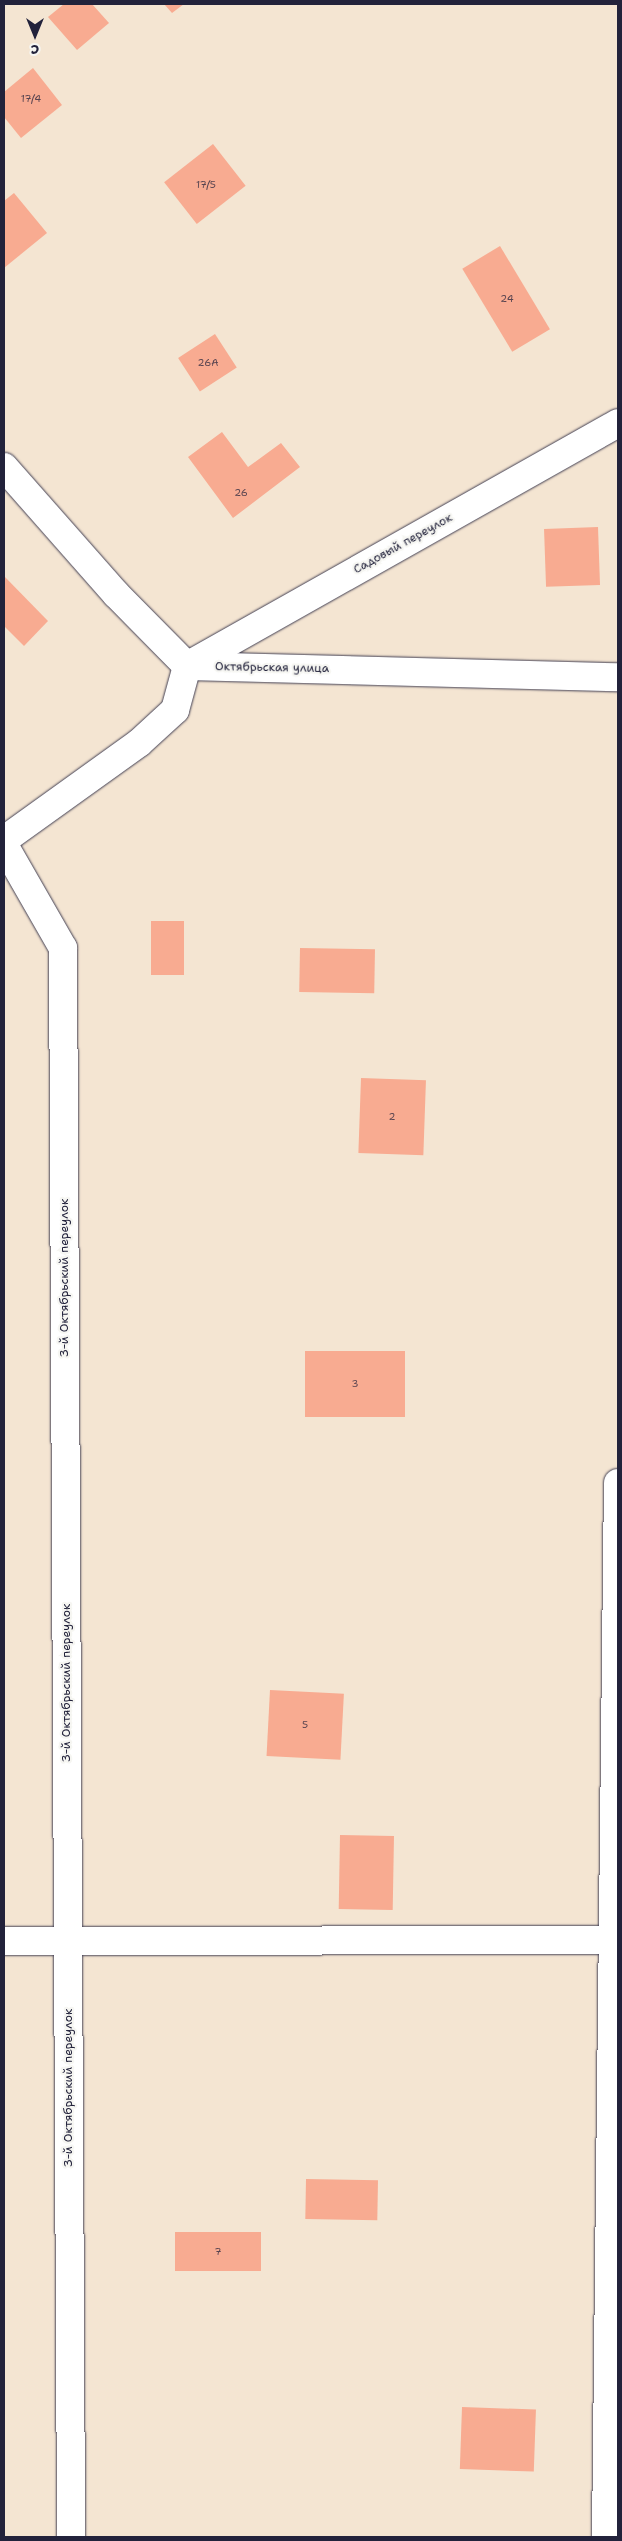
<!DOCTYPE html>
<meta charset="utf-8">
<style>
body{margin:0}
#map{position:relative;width:622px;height:2541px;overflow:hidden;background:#f4e5d2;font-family:"Shantell Sans",sans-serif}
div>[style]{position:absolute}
.building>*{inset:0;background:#f8ab91;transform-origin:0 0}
.roads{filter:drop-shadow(0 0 1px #423f52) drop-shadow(0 0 1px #423f52)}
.street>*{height:28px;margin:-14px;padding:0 14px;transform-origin:14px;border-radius:14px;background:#fff}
span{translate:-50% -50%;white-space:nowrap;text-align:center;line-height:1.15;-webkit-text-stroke:4.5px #f6f6f2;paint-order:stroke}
.number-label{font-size:10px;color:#584450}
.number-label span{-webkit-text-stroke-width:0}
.street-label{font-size:12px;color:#22223b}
.frame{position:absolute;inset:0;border:5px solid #22223b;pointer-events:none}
.north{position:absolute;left:10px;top:10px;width:50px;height:50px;-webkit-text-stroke:4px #f6f6f2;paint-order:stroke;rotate:180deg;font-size:14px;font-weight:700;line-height:20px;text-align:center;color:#22223b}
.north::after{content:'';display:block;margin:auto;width:18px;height:22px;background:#22223b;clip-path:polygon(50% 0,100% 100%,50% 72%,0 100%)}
</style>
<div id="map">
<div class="building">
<i style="clip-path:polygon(64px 4px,92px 4px,109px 23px,77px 50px,48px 17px)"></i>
<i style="clip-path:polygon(164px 4px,184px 4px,172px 13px)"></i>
<i style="clip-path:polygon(33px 68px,62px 105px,21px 138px,4px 117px,4px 92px)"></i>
<i style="left:213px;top:144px;width:53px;height:62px;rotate:52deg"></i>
<i style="clip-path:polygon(14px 193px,47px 233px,4px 268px,4px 201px)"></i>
<i style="left:500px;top:246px;width:97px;height:44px;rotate:59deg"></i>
<i style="left:215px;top:334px;width:40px;height:44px;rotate:57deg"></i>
<i style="clip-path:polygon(222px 432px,248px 467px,281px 443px,300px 467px,233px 518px,188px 457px)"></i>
<i style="left:598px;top:527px;width:58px;height:54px;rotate:88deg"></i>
<i style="clip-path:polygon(4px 576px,48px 621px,24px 646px,4px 626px)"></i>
<i style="left:151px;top:921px;width:33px;height:54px"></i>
<i style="left:300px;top:948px;width:75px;height:44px;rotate:1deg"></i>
<i style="left:361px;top:1078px;width:65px;height:75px;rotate:2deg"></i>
<i style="left:305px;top:1351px;width:100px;height:66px"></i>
<i style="left:270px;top:1690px;width:74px;height:66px;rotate:3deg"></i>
<i style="left:340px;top:1835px;width:54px;height:74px;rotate:1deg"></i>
<i style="left:306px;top:2179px;width:72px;height:40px;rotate:1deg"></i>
<i style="left:175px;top:2232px;width:86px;height:39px"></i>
<i style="left:462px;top:2407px;width:74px;height:62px;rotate:2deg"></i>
</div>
<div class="roads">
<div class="street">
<i style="left:4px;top:467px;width:169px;rotate:48.6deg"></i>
<i style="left:116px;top:594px;width:101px;rotate:45.4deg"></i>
<i style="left:187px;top:666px;width:495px;rotate:-29.4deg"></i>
<i style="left:187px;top:666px;width:431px;rotate:1.5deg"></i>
<i style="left:4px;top:840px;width:166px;rotate:-35.7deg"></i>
<i style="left:139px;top:743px;width:49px;rotate:-42.5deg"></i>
<i style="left:175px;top:710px;width:46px;rotate:-74.7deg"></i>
<i style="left:4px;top:845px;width:119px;rotate:60.2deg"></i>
<i style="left:63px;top:948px;width:1589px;rotate:89.71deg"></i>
<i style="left:4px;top:1941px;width:614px;rotate:-0.09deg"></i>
<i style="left:606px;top:2537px;width:1054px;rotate:-89.35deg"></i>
</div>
</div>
<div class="number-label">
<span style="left:31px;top:99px">17/4</span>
<span style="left:206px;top:185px">17/5</span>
<span style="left:507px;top:299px">24</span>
<span style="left:208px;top:363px">26А</span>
<span style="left:241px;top:493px">26</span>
<span style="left:392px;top:1117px">2</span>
<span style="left:355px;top:1384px">3</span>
<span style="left:305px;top:1725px">5</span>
<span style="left:218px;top:2252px">7</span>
</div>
<div class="street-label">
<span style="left:403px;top:544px;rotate:-29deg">Садовый переулок</span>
<span style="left:272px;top:668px;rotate:1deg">Октябрьская улица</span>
<span style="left:65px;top:1278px;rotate:-90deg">3-й Октябрьский переулок</span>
<span style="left:67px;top:1683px;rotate:-90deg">3-й Октябрьский переулок</span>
<span style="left:69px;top:2088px;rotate:-90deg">3-й Октябрьский переулок</span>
</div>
<div class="frame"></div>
<div class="north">С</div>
</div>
